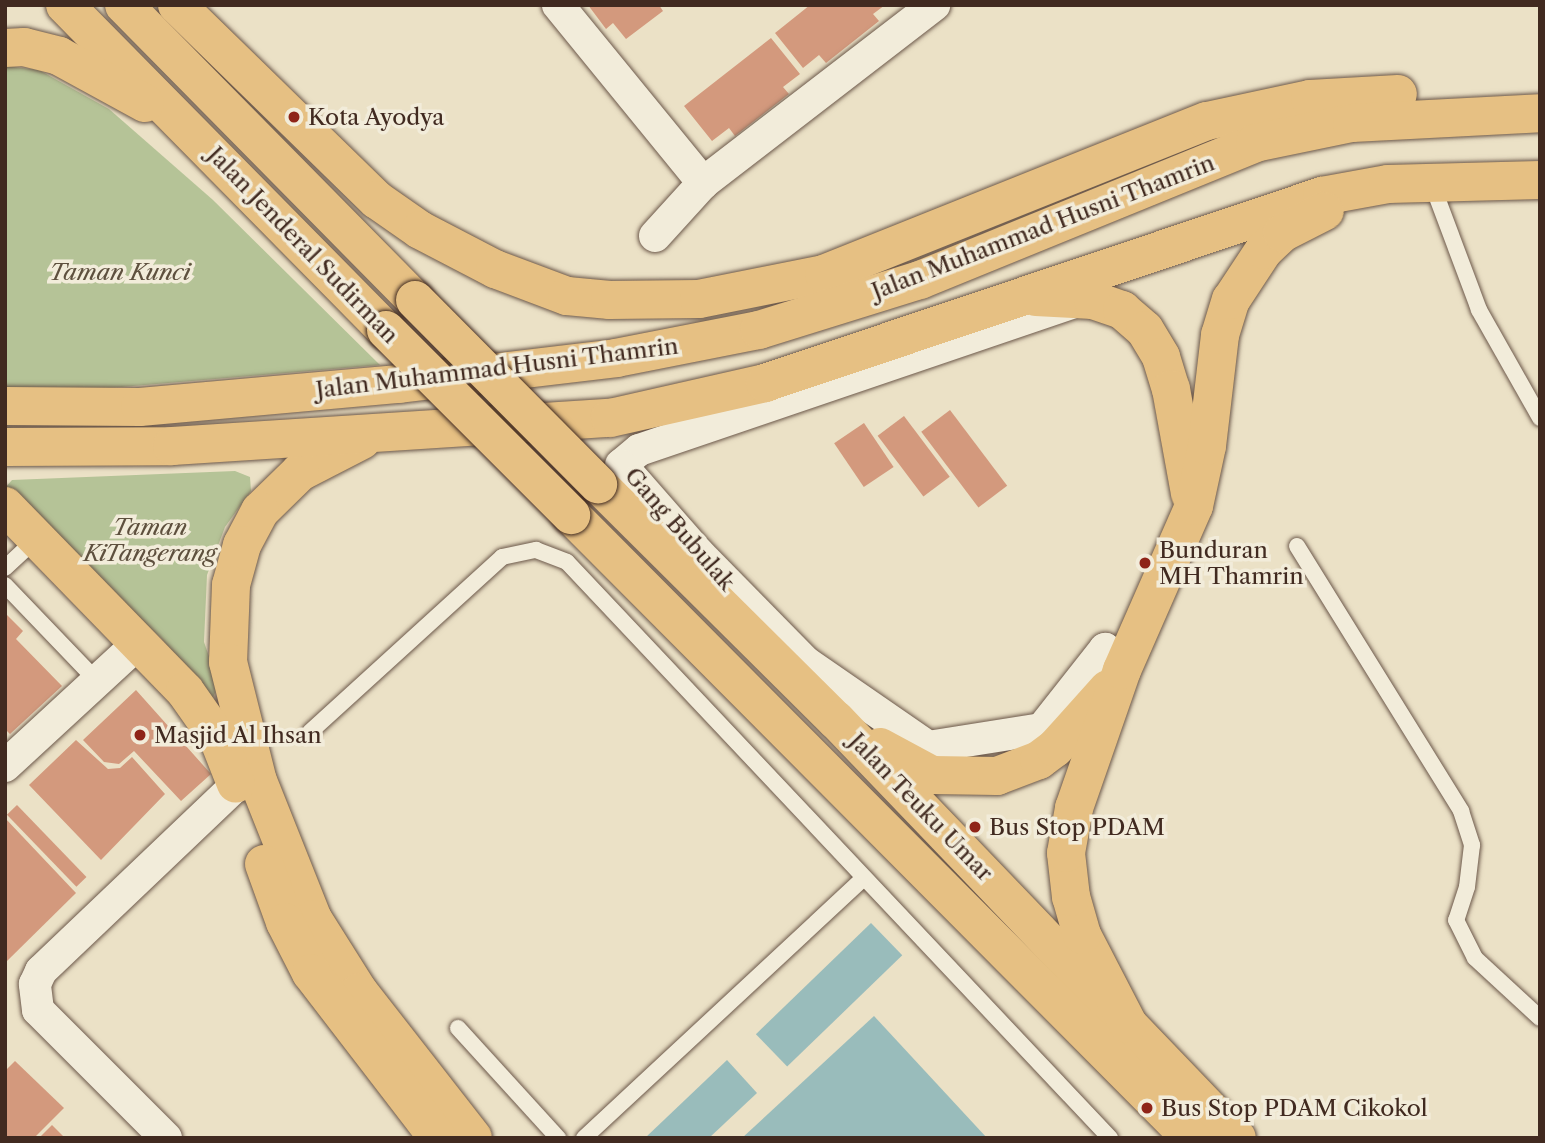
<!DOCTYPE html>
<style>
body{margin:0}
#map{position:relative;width:1545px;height:1143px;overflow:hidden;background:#ebe1c6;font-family:"Libre Caslon Text",serif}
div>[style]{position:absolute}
.green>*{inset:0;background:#b5c397}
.water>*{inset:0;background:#99bcbb;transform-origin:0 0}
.building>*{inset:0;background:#d3997d;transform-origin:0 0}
.roads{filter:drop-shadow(0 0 2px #6c584a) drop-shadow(0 0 2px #6c584a)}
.service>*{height:16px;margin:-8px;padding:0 8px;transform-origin:8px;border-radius:8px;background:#f2ecda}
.minor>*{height:32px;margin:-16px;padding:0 16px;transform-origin:16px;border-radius:16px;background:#f2ecda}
.primary>*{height:38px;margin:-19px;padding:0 19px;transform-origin:19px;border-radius:19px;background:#e6c083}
.bridges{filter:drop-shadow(0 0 2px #412a20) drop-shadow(0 0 2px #412a20)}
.primary-bridge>*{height:38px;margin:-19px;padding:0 19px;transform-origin:19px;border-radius:19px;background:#e6c083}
.dots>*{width:19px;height:19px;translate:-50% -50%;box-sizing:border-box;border:4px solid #f2ecda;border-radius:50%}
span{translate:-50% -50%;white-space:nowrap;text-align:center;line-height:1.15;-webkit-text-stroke:7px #f2ecda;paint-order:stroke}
.poi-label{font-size:23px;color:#412a20}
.left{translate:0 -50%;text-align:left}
.street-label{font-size:23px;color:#412a20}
.park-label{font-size:23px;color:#5e503e;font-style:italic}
.frame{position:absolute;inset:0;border:7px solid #412a20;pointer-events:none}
</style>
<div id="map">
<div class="green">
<i style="clip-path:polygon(5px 66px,39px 70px,109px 109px,213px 200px,380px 365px,5px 397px)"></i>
<i style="clip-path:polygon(235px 471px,250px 477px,251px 491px,225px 527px,207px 575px,204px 642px,219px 685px,212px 699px,160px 637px,11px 502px,5px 488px,12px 480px)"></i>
</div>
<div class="water">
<i style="left:871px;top:923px;width:45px;height:160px;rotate:46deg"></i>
<i style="clip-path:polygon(874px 1016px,987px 1138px,742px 1138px)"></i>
<i style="clip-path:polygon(727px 1060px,757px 1093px,709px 1138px,645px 1138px)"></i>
</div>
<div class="building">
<i style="clip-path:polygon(588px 5px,659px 5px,663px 11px,626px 39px,613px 23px,606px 29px)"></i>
<i style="clip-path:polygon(810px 5px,885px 5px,873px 14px,879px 21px,826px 63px,819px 55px,803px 68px,775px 33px)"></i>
<i style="clip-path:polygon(771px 38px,800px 74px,783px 87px,789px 94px,735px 136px,729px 128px,712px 141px,684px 106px)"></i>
<i style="left:950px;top:410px;width:95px;height:36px;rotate:53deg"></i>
<i style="left:904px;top:416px;width:76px;height:33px;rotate:53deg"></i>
<i style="left:864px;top:423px;width:53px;height:36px;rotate:56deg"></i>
<i style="clip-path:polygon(5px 613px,23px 631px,16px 639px,62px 686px,10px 734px,5px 729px)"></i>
<i style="clip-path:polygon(136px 690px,211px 774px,181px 801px,134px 751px,119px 764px,104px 762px,83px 740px)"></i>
<i style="clip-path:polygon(76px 740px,108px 769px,120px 768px,132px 757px,165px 794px,101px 860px,29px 785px)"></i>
<i style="left:17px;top:805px;width:100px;height:14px;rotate:46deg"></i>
<i style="clip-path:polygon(5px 818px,76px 893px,5px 963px)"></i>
<i style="clip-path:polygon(15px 1061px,64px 1108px,34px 1138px,5px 1138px,5px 1071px)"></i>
<i style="clip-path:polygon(52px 1125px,65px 1138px,39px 1138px)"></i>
</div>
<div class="roads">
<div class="service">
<i style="left:1432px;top:184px;width:134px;rotate:69.5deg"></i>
<i style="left:1479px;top:310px;width:124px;rotate:60.5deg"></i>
<i style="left:1297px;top:546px;width:312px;rotate:58.2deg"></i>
<i style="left:1461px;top:811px;width:36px;rotate:72deg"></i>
<i style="left:1472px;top:845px;width:42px;rotate:96.8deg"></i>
<i style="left:1467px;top:887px;width:35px;rotate:108deg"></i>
<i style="left:1456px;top:920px;width:42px;rotate:63.4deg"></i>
<i style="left:1475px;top:958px;width:88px;rotate:42.7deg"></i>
<i style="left:5px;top:568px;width:42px;rotate:-43.1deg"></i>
<i style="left:5px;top:585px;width:133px;rotate:46.2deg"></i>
<i style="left:310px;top:732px;width:260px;rotate:-42.3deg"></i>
<i style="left:502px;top:557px;width:35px;rotate:-12deg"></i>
<i style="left:536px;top:550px;width:33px;rotate:21deg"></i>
<i style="left:567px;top:562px;width:792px;rotate:46.69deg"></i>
<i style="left:458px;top:1028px;width:149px;rotate:47.7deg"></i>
<i style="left:584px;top:1138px;width:382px;rotate:-42.9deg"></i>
</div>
<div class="minor">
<i style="left:558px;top:5px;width:230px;rotate:50.8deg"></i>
<i style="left:655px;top:236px;width:72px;rotate:-47.8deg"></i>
<i style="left:703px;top:183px;width:292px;rotate:-37.6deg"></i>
<i style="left:1074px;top:302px;width:459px;rotate:161.2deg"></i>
<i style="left:639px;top:450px;width:23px;rotate:140deg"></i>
<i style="left:621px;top:465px;width:117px;rotate:48.8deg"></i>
<i style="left:698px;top:553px;width:153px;rotate:45.5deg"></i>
<i style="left:805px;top:662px;width:150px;rotate:34.6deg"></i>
<i style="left:928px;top:747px;width:115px;rotate:-9deg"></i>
<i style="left:1042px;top:729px;width:102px;rotate:-51.8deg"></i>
<i style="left:1105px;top:649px;width:27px;rotate:51deg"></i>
<i style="left:5px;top:766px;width:180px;rotate:-42.7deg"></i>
<i style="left:166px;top:1138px;width:181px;rotate:-135deg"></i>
<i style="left:38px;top:1010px;width:26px;rotate:-97deg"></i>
<i style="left:35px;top:984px;width:14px;rotate:-65deg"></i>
<i style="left:41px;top:971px;width:269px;rotate:-43.6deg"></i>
</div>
<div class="primary">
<i style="left:65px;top:5px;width:457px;rotate:45.4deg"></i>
<i style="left:124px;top:5px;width:414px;rotate:45.4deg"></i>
<i style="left:177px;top:5px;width:279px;rotate:44.3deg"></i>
<i style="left:377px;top:200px;width:52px;rotate:34.9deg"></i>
<i style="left:420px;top:230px;width:85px;rotate:27.5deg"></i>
<i style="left:495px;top:269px;width:77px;rotate:20.6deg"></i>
<i style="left:567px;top:296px;width:43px;rotate:5.3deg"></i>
<i style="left:610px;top:300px;width:89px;rotate:-0.6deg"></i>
<i style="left:699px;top:299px;width:127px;rotate:-11.3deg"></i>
<i style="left:824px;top:274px;width:412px;rotate:-21.8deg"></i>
<i style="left:1207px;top:121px;width:105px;rotate:-12.1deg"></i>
<i style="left:1310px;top:99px;width:88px;rotate:-3.3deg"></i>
<i style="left:5px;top:48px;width:19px;rotate:-3deg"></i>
<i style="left:24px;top:47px;width:36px;rotate:14deg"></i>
<i style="left:59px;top:56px;width:98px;rotate:28.7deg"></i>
<i style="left:1036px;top:297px;width:57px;rotate:3deg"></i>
<i style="left:1093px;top:300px;width:31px;rotate:19deg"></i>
<i style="left:1122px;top:310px;width:30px;rotate:41deg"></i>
<i style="left:1145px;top:330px;width:31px;rotate:59deg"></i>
<i style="left:1161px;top:357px;width:34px;rotate:73deg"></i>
<i style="left:1171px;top:389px;width:107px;rotate:79.7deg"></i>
<i style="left:5px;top:406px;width:135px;rotate:0.4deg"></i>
<i style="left:140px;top:407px;width:260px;rotate:-5.1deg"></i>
<i style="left:399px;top:384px;width:219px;rotate:-6.8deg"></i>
<i style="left:616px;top:358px;width:146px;rotate:-11.1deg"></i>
<i style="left:759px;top:330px;width:169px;rotate:-17.3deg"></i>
<i style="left:920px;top:280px;width:362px;rotate:-22.2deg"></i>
<i style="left:1255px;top:143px;width:99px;rotate:-11.7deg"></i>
<i style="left:1352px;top:123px;width:188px;rotate:-3deg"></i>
<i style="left:362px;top:440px;width:70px;rotate:152.7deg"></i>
<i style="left:300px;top:472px;width:56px;rotate:135.7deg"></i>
<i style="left:260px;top:511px;width:38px;rotate:118deg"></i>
<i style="left:242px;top:545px;width:41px;rotate:105.4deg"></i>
<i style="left:231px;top:585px;width:77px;rotate:92.2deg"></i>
<i style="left:228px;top:662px;width:123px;rotate:75.9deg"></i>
<i style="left:258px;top:781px;width:149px;rotate:68.3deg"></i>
<i style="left:313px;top:919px;width:86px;rotate:57.8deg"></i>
<i style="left:359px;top:992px;width:185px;rotate:52deg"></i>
<i style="left:5px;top:447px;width:167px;rotate:-0.3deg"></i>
<i style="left:172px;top:446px;width:439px;rotate:-3.7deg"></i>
<i style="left:610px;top:418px;width:159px;rotate:-12.7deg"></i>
<i style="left:765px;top:383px;width:588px;rotate:-18.56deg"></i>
<i style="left:1322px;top:196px;width:67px;rotate:-10.3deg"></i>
<i style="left:1388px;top:184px;width:152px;rotate:-1.5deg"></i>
<i style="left:598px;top:484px;width:335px;rotate:44.8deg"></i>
<i style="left:836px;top:720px;width:579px;rotate:46.19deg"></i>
<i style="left:5px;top:506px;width:258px;rotate:45.8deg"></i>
<i style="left:185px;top:691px;width:57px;rotate:54.9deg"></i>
<i style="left:218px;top:738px;width:49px;rotate:68.6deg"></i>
<i style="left:571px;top:515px;width:879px;rotate:45.14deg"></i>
<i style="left:880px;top:747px;width:59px;rotate:28.3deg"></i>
<i style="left:932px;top:775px;width:65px;rotate:0.9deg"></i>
<i style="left:997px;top:776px;width:45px;rotate:-20.9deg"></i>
<i style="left:1039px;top:760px;width:20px;rotate:-37deg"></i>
<i style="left:1055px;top:748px;width:79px;rotate:-48.1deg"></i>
<i style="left:264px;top:864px;width:62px;rotate:70.1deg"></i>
<i style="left:285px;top:922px;width:57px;rotate:63deg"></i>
<i style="left:311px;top:973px;width:208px;rotate:52.4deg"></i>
<i style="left:1128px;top:1024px;width:100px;rotate:-117.3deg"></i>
<i style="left:1082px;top:935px;width:40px;rotate:-106deg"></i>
<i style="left:1071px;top:897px;width:44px;rotate:-96.5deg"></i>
<i style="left:1066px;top:853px;width:46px;rotate:-79.9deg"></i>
<i style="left:1074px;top:808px;width:146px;rotate:-70.8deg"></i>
<i style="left:1122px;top:670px;width:179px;rotate:-66.3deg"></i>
<i style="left:1194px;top:506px;width:61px;rotate:-77.8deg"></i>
<i style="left:1207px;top:446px;width:112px;rotate:-83.3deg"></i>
<i style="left:1220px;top:335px;width:37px;rotate:-73deg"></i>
<i style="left:1231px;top:300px;width:60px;rotate:-56.6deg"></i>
<i style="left:1264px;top:250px;width:25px;rotate:-43deg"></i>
<i style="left:1282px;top:233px;width:48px;rotate:-27.1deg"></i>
</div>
</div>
<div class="bridges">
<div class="primary-bridge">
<i style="left:415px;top:300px;width:260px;rotate:45.2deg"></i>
<i style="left:386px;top:330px;width:262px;rotate:45deg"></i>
</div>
</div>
<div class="dots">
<i style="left:294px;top:117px;background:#8f2418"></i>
<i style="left:1145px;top:563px;background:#8f2418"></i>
<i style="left:140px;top:735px;background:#8f2418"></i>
<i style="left:975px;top:827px;background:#8f2418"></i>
<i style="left:1147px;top:1108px;background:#8f2418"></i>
</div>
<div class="poi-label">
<span class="left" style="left:308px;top:117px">Kota Ayodya</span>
<span class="left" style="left:1159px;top:563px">Bunduran<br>MH Thamrin</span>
<span class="left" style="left:154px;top:735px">Masjid Al Ihsan</span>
<span class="left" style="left:989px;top:827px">Bus Stop PDAM</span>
<span class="left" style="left:1161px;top:1108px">Bus Stop PDAM Cikokol</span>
</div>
<div class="street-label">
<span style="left:1043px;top:227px;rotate:-21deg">Jalan Muhammad Husni Thamrin</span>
<span style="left:303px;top:245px;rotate:46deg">Jalan Jenderal Sudirman</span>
<span style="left:497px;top:368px;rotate:-7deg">Jalan Muhammad Husni Thamrin</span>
<span style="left:680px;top:529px;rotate:49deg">Gang Bubulak</span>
<span style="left:921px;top:807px;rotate:46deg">Jalan Teuku Umar</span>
</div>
<div class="park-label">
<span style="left:120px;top:272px">Taman Kunci</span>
<span style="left:150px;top:540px">Taman<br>KiTangerang</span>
</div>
<div class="frame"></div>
</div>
